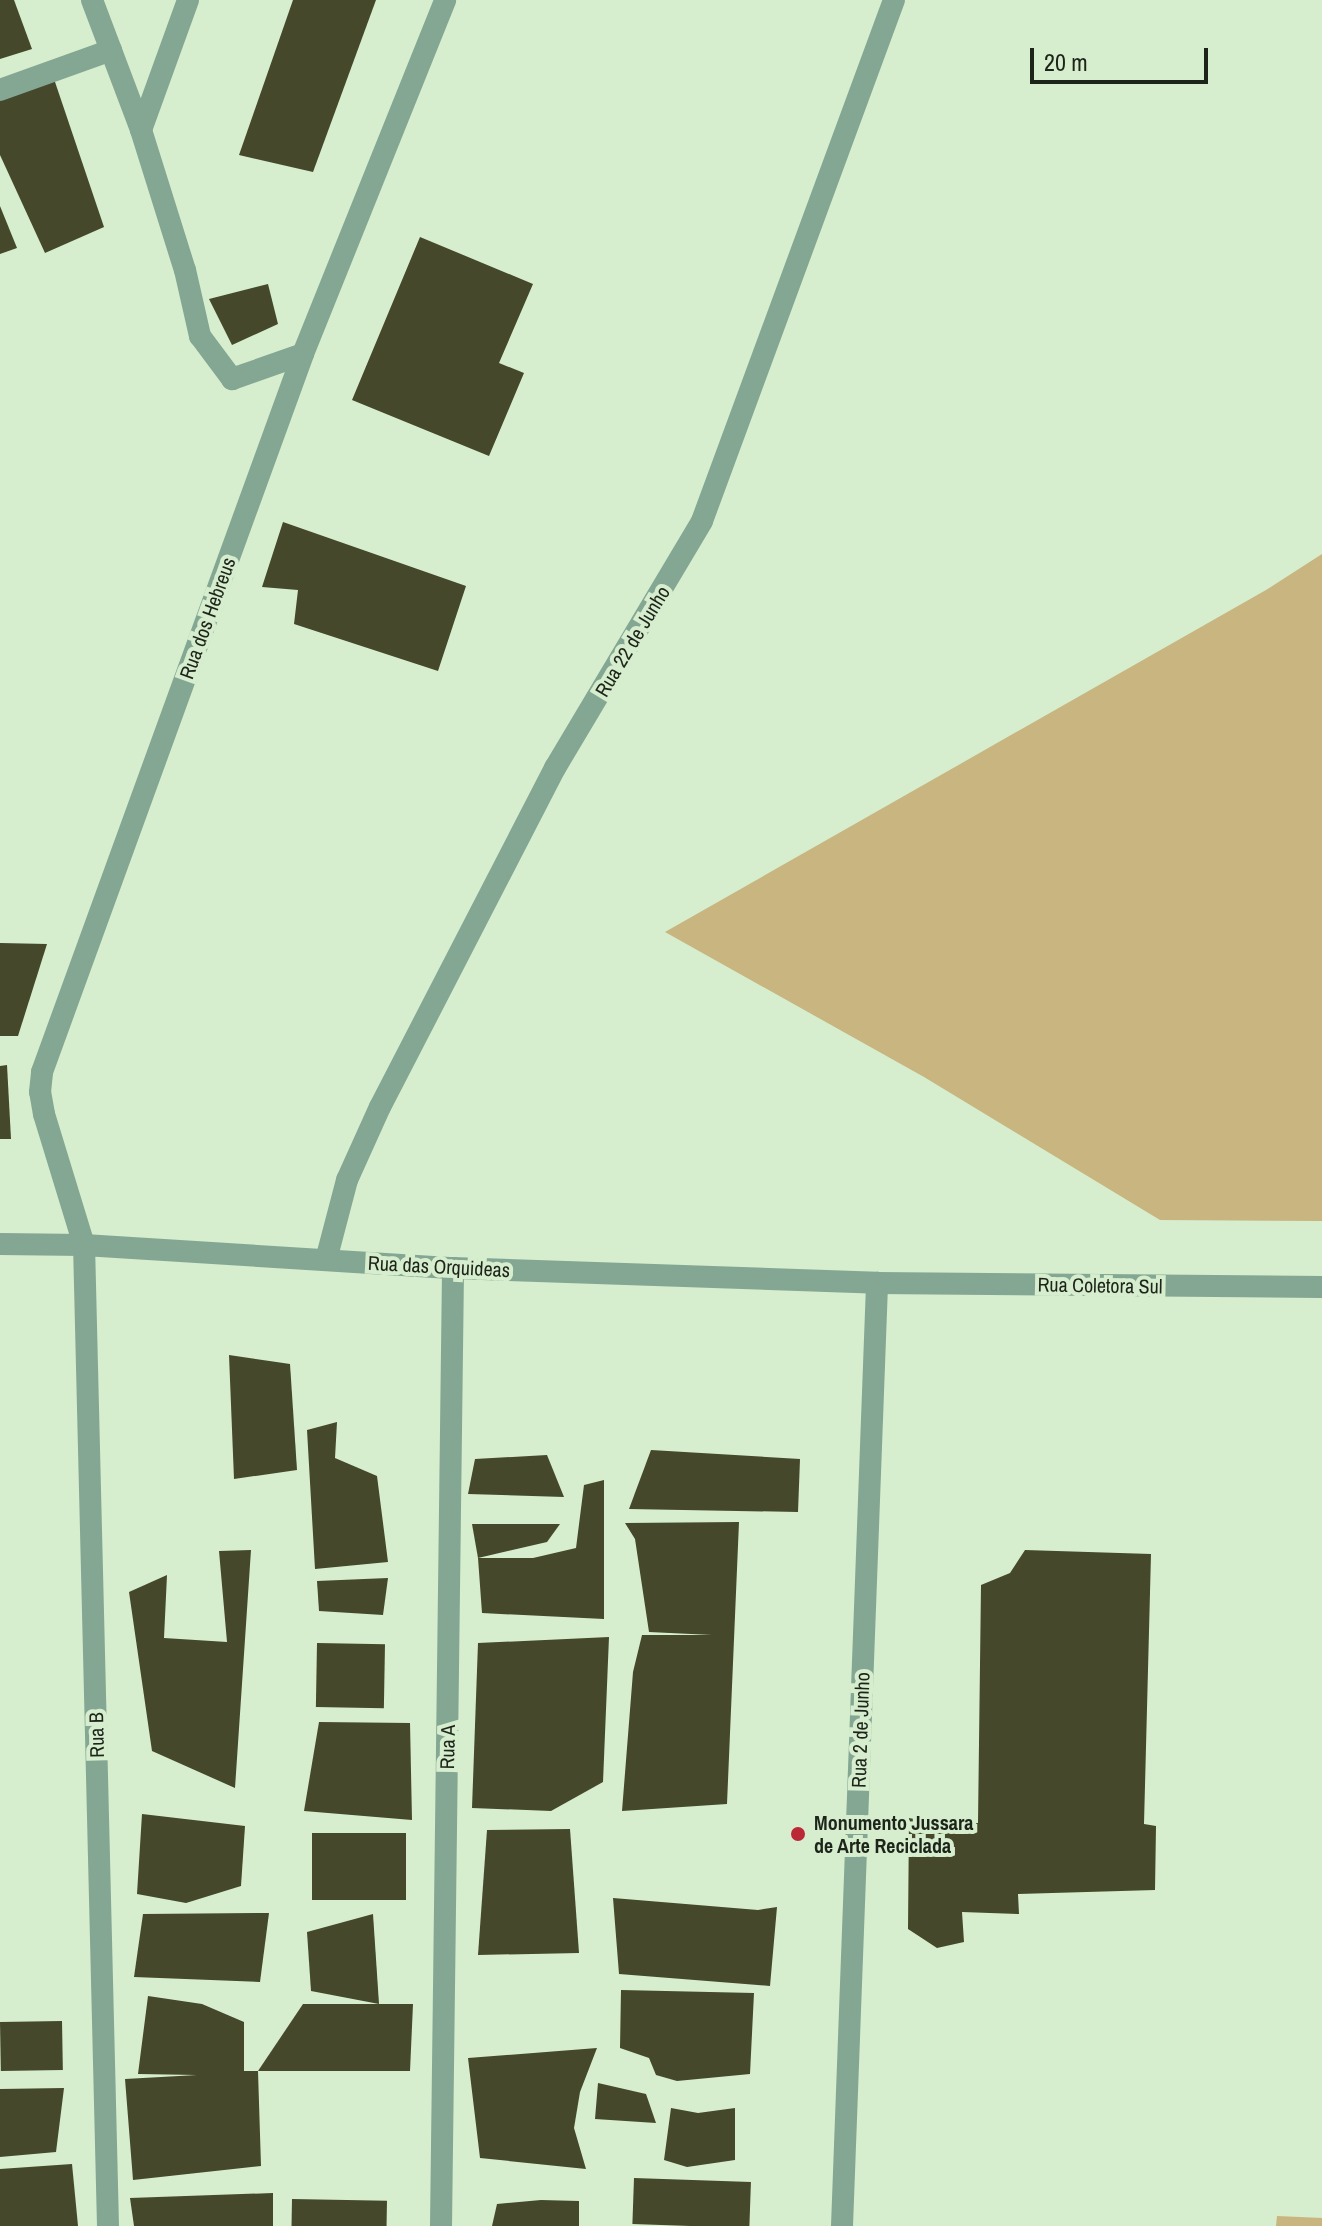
<!DOCTYPE html>
<style>
body{margin:0}
#map{position:relative;width:1322px;height:2226px;overflow:hidden;background:#d6edce;font-family:"Archivo Narrow",sans-serif}
div>[style]{position:absolute}
.green>*{inset:0;background:#c8b57f}
.building>*{inset:0;background:#45482a;transform-origin:0 0}
.service>*{height:22px;margin:-11px;padding:0 11px;transform-origin:11px;border-radius:11px;background:#83a793}
.minor>*{height:22px;margin:-11px;padding:0 11px;transform-origin:11px;border-radius:11px;background:#83a793}
.tertiary>*{height:22px;margin:-11px;padding:0 11px;transform-origin:11px;border-radius:11px;background:#83a793}
.dots>*{width:22px;height:22px;translate:-50% -50%;box-sizing:border-box;border:4px solid #d6edce;border-radius:50%}
span{translate:-50% -50%;white-space:nowrap;text-align:center;line-height:1.15;-webkit-text-stroke:8px #d6edce;paint-order:stroke}
.street-label{font-size:20px;color:#1d251a}
.poi-label{font-size:20px;color:#1d251a;font-weight:700}
.left{translate:0 -50%;text-align:left}
.scale{position:absolute;left:1030px;top:48px;width:178px;height:36px;box-sizing:border-box;border:4px solid #1d251a;border-top:0;padding-left:10px;font-size:24px;line-height:28px;white-space:nowrap;color:#1d251a;-webkit-text-stroke:6px #d6edce;paint-order:stroke}
</style>
<div id="map">
<div class="green">
<i style="clip-path:polygon(1322px 554px,1322px 1221px,1160px 1220px,924px 1077px,665px 932px,1266px 590px)"></i>
<i style="clip-path:polygon(1277px 2216px,1322px 2218px,1322px 2226px,1276px 2226px)"></i>
</div>
<div class="building">
<i style="clip-path:polygon(0 0,14px 0,32px 49px,0 59px)"></i>
<i style="clip-path:polygon(293px 0,376px 0,313px 172px,239px 155px)"></i>
<i style="clip-path:polygon(53px 76px,104px 227px,45px 253px,0 155px,0 96px)"></i>
<i style="clip-path:polygon(0 206px,17px 248px,0 254px)"></i>
<i style="clip-path:polygon(420px 237px,533px 284px,499px 363px,524px 373px,489px 456px,352px 400px)"></i>
<i style="clip-path:polygon(268px 284px,278px 324px,232px 345px,209px 299px)"></i>
<i style="clip-path:polygon(283px 522px,466px 586px,438px 671px,294px 624px,298px 590px,262px 587px)"></i>
<i style="clip-path:polygon(0 943px,47px 944px,18px 1036px,0 1036px)"></i>
<i style="clip-path:polygon(7px 1065px,11px 1139px,0 1139px,0 1066px)"></i>
<i style="clip-path:polygon(229px 1355px,290px 1364px,297px 1470px,234px 1479px)"></i>
<i style="clip-path:polygon(337px 1422px,335px 1458px,377px 1476px,388px 1562px,315px 1569px,307px 1430px)"></i>
<i style="clip-path:polygon(651px 1450px,800px 1459px,798px 1512px,629px 1509px)"></i>
<i style="clip-path:polygon(547px 1455px,564px 1497px,468px 1494px,475px 1459px)"></i>
<i style="clip-path:polygon(604px 1480px,604px 1619px,482px 1613px,478px 1558px,533px 1558px,576px 1548px,584px 1485px)"></i>
<i style="clip-path:polygon(739px 1522px,727px 1804px,622px 1811px,633px 1672px,642px 1635px,712px 1635px,649px 1632px,635px 1539px,625px 1523px)"></i>
<i style="clip-path:polygon(472px 1524px,560px 1524px,547px 1542px,478px 1558px)"></i>
<i style="clip-path:polygon(251px 1550px,235px 1788px,152px 1751px,129px 1592px,167px 1575px,164px 1638px,227px 1642px,219px 1551px)"></i>
<i style="clip-path:polygon(1025px 1550px,1151px 1554px,1144px 1824px,1156px 1826px,1155px 1890px,1018px 1894px,1019px 1914px,962px 1912px,964px 1942px,937px 1948px,908px 1929px,909px 1818px,940px 1824px,978px 1823px,981px 1585px,1010px 1573px)"></i>
<i style="clip-path:polygon(388px 1578px,383px 1615px,319px 1611px,317px 1581px)"></i>
<i style="clip-path:polygon(609px 1637px,603px 1782px,551px 1811px,472px 1808px,478px 1643px)"></i>
<i style="left:317px;top:1643px;width:68px;height:64px;rotate:1deg"></i>
<i style="clip-path:polygon(319px 1722px,410px 1723px,412px 1820px,304px 1811px)"></i>
<i style="clip-path:polygon(142px 1814px,245px 1826px,241px 1886px,186px 1903px,137px 1894px)"></i>
<i style="clip-path:polygon(570px 1829px,579px 1953px,478px 1955px,487px 1830px)"></i>
<i style="left:406px;top:1833px;width:67px;height:94px;rotate:90deg"></i>
<i style="clip-path:polygon(613px 1898px,758px 1910px,777px 1907px,770px 1986px,619px 1974px)"></i>
<i style="clip-path:polygon(269px 1913px,260px 1982px,134px 1977px,143px 1914px)"></i>
<i style="clip-path:polygon(373px 1914px,379px 2004px,311px 1991px,307px 1932px)"></i>
<i style="clip-path:polygon(621px 1990px,754px 1993px,750px 2074px,677px 2081px,656px 2075px,649px 2058px,620px 2048px)"></i>
<i style="clip-path:polygon(148px 1996px,202px 2004px,244px 2022px,244px 2071px,258px 2071px,261px 2166px,133px 2180px,125px 2079px,197px 2075px,138px 2074px)"></i>
<i style="clip-path:polygon(303px 2004px,413px 2004px,410px 2071px,258px 2071px)"></i>
<i style="left:62px;top:2021px;width:49px;height:62px;rotate:89deg"></i>
<i style="clip-path:polygon(597px 2048px,580px 2092px,574px 2128px,586px 2169px,480px 2158px,468px 2058px)"></i>
<i style="clip-path:polygon(598px 2083px,646px 2094px,656px 2123px,595px 2119px)"></i>
<i style="clip-path:polygon(64px 2088px,56px 2152px,0 2157px,0 2089px)"></i>
<i style="clip-path:polygon(671px 2108px,698px 2113px,735px 2108px,735px 2160px,687px 2167px,664px 2160px)"></i>
<i style="clip-path:polygon(72px 2164px,78px 2226px,0 2226px,0 2169px)"></i>
<i style="left:634px;top:2178px;width:117px;height:46px;rotate:2deg"></i>
<i style="clip-path:polygon(273px 2193px,273px 2226px,134px 2226px,130px 2198px)"></i>
<i style="left:292px;top:2199px;width:95px;height:27px;rotate:1deg"></i>
<i style="clip-path:polygon(541px 2200px,579px 2201px,579px 2226px,492px 2226px,497px 2204px)"></i>
</div>
<div class="service">
<i style="left:92px;top:0;width:139px;rotate:69.3deg"></i>
<i style="left:141px;top:130px;width:147px;rotate:72.6deg"></i>
<i style="left:185px;top:270px;width:68px;rotate:77.2deg"></i>
<i style="left:200px;top:336px;width:54px;rotate:53.3deg"></i>
<i style="left:232px;top:379px;width:75px;rotate:-19.4deg"></i>
<i style="left:0;top:90px;width:118px;rotate:-19.8deg"></i>
<i style="left:141px;top:130px;width:138px;rotate:-70.1deg"></i>
</div>
<div class="minor">
<i style="left:326px;top:1260px;width:83px;rotate:-75.3deg"></i>
<i style="left:347px;top:1180px;width:80px;rotate:-65.7deg"></i>
<i style="left:380px;top:1107px;width:382px;rotate:-62.7deg"></i>
<i style="left:555px;top:768px;width:287px;rotate:-59.2deg"></i>
<i style="left:702px;top:521px;width:555px;rotate:-69.77deg"></i>
<i style="left:108px;top:2226px;width:981px;rotate:-91.4deg"></i>
<i style="left:84px;top:1245px;width:137px;rotate:-107deg"></i>
<i style="left:44px;top:1114px;width:22px;rotate:-100deg"></i>
<i style="left:40px;top:1092px;width:20px;rotate:-84deg"></i>
<i style="left:42px;top:1072px;width:764px;rotate:-70.02deg"></i>
<i style="left:303px;top:354px;width:381px;rotate:-68.1deg"></i>
<i style="left:441px;top:2226px;width:958px;rotate:-89.28deg"></i>
</div>
<div class="tertiary">
<i style="left:0;top:1244px;width:84px;rotate:0.7deg"></i>
<i style="left:84px;top:1245px;width:370px;rotate:3.6deg"></i>
<i style="left:453px;top:1268px;width:424px;rotate:2deg"></i>
<i style="left:877px;top:1283px;width:445px;rotate:0.5deg"></i>
<i style="left:842px;top:2226px;width:944px;rotate:-87.87deg"></i>
</div>
<div class="dots">
<i style="left:798px;top:1834px;background:#ba2935"></i>
</div>
<div class="street-label">
<span style="left:207px;top:618px;rotate:-70deg">Rua dos Hebreus</span>
<span style="left:632px;top:641px;rotate:-59deg">Rua 22 de Junho</span>
<span style="left:439px;top:1266px;rotate:3deg">Rua das Orquideas</span>
<span style="left:1100px;top:1285px;rotate:1deg">Rua Coletora Sul</span>
<span style="left:860px;top:1730px;rotate:-88deg">Rua 2 de Junho</span>
<span style="left:96px;top:1735px;rotate:-91deg">Rua B</span>
<span style="left:447px;top:1747px;rotate:-89deg">Rua A</span>
</div>
<div class="poi-label">
<span class="left" style="left:814px;top:1834px">Monumento Jussara<br>de Arte Reciclada</span>
</div>
<div class="scale">20 m</div>
</div>
